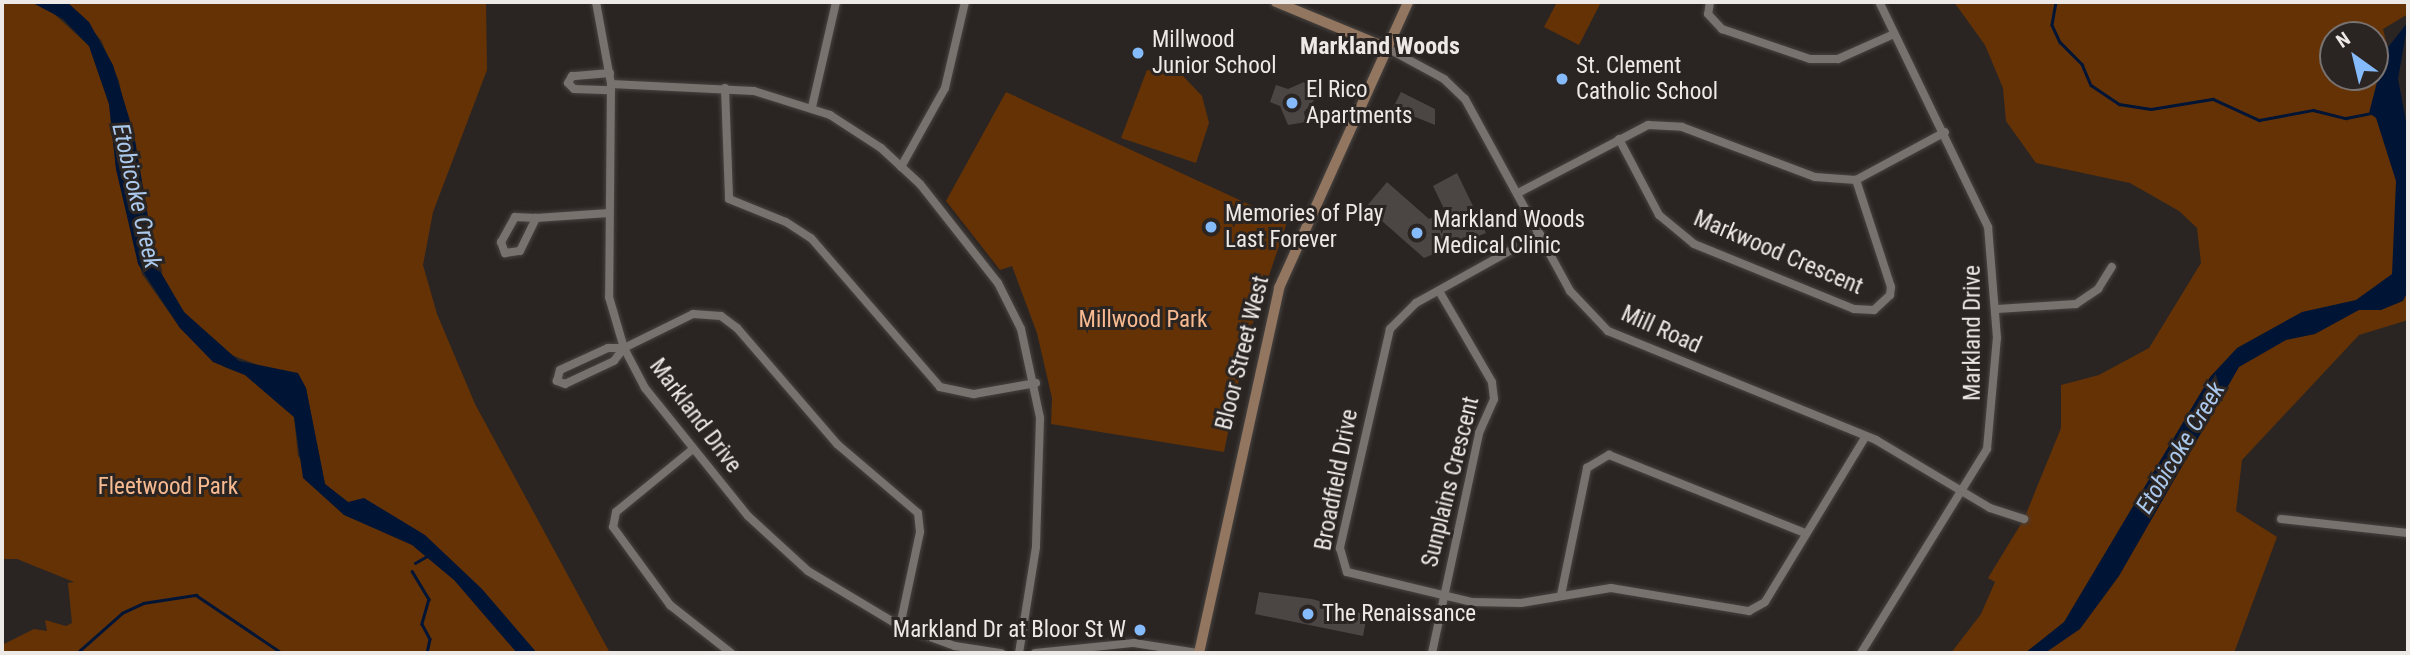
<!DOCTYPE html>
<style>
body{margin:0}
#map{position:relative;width:2410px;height:655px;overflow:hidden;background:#2a2522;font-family:"Roboto Condensed",sans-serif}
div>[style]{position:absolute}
.green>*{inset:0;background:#653206}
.water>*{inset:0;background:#001535}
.stream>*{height:2.5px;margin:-1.25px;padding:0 1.25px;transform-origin:1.25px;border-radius:1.25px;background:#001535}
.building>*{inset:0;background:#4b4643}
.roads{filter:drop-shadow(0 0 2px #474341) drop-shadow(0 0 2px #474341)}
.street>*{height:8px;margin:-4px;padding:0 4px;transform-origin:4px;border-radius:4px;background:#77726e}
.secondary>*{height:10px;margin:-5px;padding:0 5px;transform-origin:5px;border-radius:5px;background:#937660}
.dots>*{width:19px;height:19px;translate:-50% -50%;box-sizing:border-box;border:4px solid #2a2522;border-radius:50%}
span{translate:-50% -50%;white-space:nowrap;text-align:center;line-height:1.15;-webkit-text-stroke:6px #2a2522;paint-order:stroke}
.poi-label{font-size:23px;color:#ede9e7}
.left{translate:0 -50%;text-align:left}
.right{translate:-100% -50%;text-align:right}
.street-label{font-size:23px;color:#ede9e7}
.park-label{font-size:23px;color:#f8ba91}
.neighbourhood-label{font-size:24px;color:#ede9e7;font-weight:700}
.water-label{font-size:24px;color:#abc9ed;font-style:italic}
.frame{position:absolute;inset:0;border:4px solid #ede9e7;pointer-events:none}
.north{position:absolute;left:2319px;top:21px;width:70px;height:70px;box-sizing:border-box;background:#2a2522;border:2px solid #787371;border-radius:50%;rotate:326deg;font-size:19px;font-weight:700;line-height:28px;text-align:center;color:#ede9e7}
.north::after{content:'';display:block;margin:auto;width:24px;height:32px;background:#85bbfb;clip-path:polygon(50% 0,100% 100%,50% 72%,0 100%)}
</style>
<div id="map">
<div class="green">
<i style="clip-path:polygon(3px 2px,31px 2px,51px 11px,89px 46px,109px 104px,116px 169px,142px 274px,180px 328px,224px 367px,245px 375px,294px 417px,298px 456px,344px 515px,348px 502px,325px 484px,306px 388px,298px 374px,285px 375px,229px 354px,184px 312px,167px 285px,156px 264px,119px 81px,101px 40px,67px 2px,486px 2px,487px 70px,433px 212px,423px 265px,437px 314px,475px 404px,610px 653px,2px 653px,2px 645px,34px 629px,47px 631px,45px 620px,66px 626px,72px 623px,68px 583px,74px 582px,17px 559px,2px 559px)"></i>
<i style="clip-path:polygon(1557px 2px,1601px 2px,1579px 45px,1544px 27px)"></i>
<i style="clip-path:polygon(evenodd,1954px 2px,2408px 2px,2408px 14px,2383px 29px,2408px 129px,2408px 320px,2359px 335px,2242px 460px,2236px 511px,2277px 537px,2234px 653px,1951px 653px,1981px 614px,1995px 582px,1988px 578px,2024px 519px,2061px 428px,2061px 385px,2099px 375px,2149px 348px,2201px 263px,2197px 228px,2179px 211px,2130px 183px,2036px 163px,2006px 121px,2003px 88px,1985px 45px,1954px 2px,2333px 35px,2375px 35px,2375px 77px,2333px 77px,2333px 35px)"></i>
<i style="clip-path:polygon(1147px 70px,1182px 75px,1202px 96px,1209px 123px,1196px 163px,1121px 138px)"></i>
<i style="clip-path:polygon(1006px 92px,1287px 222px,1247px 341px,1224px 452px,1051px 424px,1052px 398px,1037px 333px,1012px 266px,1000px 270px,946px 201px)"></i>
</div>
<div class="water">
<i style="clip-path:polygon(31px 2px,67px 2px,89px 22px,113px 65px,134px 134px,156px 264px,184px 312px,239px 361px,298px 373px,306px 388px,325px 484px,348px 502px,364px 498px,425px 535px,482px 589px,537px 653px,517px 653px,454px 580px,412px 545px,344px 515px,303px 478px,294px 417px,245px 375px,213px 362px,180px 328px,138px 264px,116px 169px,109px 104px,89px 46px,63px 19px)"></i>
<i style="clip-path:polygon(2408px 22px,2398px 79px,2408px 131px,2408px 291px,2403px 301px,2381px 310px,2359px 310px,2315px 334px,2286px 340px,2239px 367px,2119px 576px,2080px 629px,2045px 653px,2025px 653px,2064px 622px,2210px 377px,2237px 348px,2302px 312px,2356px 300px,2392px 274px,2396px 181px,2376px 118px,2369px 113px,2385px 51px)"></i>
</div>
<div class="stream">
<i style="left:2056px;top:2px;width:23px;rotate:100deg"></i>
<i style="left:2052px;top:25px;width:19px;rotate:65deg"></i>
<i style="left:2060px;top:42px;width:31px;rotate:45deg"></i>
<i style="left:2082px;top:64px;width:23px;rotate:67deg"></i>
<i style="left:2091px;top:85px;width:34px;rotate:34deg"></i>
<i style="left:2119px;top:104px;width:32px;rotate:9deg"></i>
<i style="left:2151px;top:109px;width:63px;rotate:-9.2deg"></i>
<i style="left:2213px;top:99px;width:51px;rotate:24.5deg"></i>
<i style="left:2259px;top:120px;width:55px;rotate:-10.5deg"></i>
<i style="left:2313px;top:110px;width:34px;rotate:14deg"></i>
<i style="left:2346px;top:118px;width:25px;rotate:-11deg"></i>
<i style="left:415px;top:563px;width:14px;rotate:-30deg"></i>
<i style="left:412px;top:571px;width:33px;rotate:59deg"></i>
<i style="left:429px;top:599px;width:26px;rotate:106deg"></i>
<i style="left:422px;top:624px;width:17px;rotate:62deg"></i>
<i style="left:430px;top:639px;width:14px;rotate:102deg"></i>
<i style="left:77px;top:653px;width:60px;rotate:-41.6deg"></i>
<i style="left:122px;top:613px;width:23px;rotate:-25deg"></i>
<i style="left:143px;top:603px;width:54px;rotate:-8.6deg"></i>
<i style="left:196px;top:595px;width:104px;rotate:34deg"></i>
</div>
<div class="building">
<i style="clip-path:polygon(1304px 82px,1315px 99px,1304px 112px,1306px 122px,1288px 125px,1280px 106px,1270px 102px,1276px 85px,1288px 89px)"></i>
<i style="clip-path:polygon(1401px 92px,1435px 109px,1435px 125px,1393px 108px)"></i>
<i style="clip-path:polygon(1457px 173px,1486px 233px,1424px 258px,1366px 207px,1387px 182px,1429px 219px,1445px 211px,1433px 186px)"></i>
<i style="clip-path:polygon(1259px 592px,1312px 599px,1367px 615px,1363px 636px,1255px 614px)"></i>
</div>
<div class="roads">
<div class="street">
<i style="left:596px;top:2px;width:83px;rotate:79.6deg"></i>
<i style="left:611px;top:84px;width:213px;rotate:90.5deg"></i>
<i style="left:609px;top:297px;width:53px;rotate:73.6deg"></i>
<i style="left:624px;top:348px;width:45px;rotate:62.3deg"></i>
<i style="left:645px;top:388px;width:164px;rotate:51.2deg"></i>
<i style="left:748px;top:516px;width:81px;rotate:42.5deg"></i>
<i style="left:808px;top:571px;width:107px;rotate:30.9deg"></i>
<i style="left:900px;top:626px;width:59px;rotate:20deg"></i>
<i style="left:955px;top:646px;width:47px;rotate:8.7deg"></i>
<i style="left:1710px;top:2px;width:12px;rotate:99deg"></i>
<i style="left:1708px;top:14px;width:21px;rotate:47deg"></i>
<i style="left:1722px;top:29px;width:93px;rotate:18.8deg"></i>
<i style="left:1810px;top:59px;width:28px"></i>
<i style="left:1838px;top:59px;width:61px;rotate:-24.1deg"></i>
<i style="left:1387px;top:48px;width:65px;rotate:28.5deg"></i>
<i style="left:1444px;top:79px;width:29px;rotate:44deg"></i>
<i style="left:1465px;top:99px;width:219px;rotate:61.3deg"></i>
<i style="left:1570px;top:291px;width:55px;rotate:46.5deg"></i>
<i style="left:1608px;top:331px;width:289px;rotate:22.1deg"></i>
<i style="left:1876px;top:440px;width:133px;rotate:30.8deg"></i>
<i style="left:1990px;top:508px;width:36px;rotate:18deg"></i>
<i style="left:610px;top:73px;width:38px;rotate:175deg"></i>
<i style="left:572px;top:76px;width:8px;rotate:120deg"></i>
<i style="left:568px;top:83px;width:8px;rotate:45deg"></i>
<i style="left:574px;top:89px;width:37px;rotate:2deg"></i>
<i style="left:611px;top:84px;width:143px;rotate:2.8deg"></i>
<i style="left:754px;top:91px;width:80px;rotate:17.5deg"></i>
<i style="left:830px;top:115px;width:61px;rotate:32.9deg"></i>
<i style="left:881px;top:148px;width:53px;rotate:42.7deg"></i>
<i style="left:920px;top:184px;width:126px;rotate:51.8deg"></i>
<i style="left:998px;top:283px;width:51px;rotate:63.4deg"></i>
<i style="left:1021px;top:329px;width:91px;rotate:77.9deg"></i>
<i style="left:1040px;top:418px;width:129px;rotate:91.8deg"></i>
<i style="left:1036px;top:547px;width:107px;rotate:99.1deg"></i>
<i style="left:725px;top:88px;width:111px;rotate:87.9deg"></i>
<i style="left:729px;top:199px;width:61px;rotate:22deg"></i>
<i style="left:786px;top:222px;width:30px;rotate:33deg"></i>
<i style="left:811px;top:238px;width:197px;rotate:49.1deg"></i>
<i style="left:940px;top:387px;width:35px;rotate:12deg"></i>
<i style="left:974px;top:394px;width:63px;rotate:-10.1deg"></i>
<i style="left:812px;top:107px;width:108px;rotate:-77.1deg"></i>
<i style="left:1619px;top:139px;width:86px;rotate:62.2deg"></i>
<i style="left:1659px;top:215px;width:45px;rotate:39.6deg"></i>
<i style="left:1694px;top:244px;width:173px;rotate:22.1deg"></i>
<i style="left:1854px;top:309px;width:20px;rotate:3deg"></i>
<i style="left:1874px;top:310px;width:22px;rotate:-43deg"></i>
<i style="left:1890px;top:295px;width:8px;rotate:-83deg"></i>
<i style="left:1891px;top:287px;width:113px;rotate:-108.1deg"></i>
<i style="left:901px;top:167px;width:90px;rotate:-60.9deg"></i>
<i style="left:945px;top:88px;width:88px;rotate:-76.9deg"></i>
<i style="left:1518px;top:193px;width:147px;rotate:-27.6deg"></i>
<i style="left:1648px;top:125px;width:34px;rotate:3deg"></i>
<i style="left:1682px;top:127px;width:142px;rotate:20.6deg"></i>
<i style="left:1815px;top:177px;width:41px;rotate:4.2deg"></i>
<i style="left:1856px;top:180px;width:101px;rotate:-28.3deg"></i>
<i style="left:536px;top:218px;width:21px;rotate:-177deg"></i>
<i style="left:515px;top:217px;width:29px;rotate:119deg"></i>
<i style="left:501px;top:242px;width:12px;rotate:70deg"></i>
<i style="left:505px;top:253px;width:15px;rotate:-8deg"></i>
<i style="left:520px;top:251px;width:37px;rotate:-64deg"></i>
<i style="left:536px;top:218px;width:73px;rotate:-3.9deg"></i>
<i style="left:1540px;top:234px;width:142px;rotate:150.9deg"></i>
<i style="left:1416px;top:303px;width:37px;rotate:135deg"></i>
<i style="left:1390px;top:329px;width:225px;rotate:102.9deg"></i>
<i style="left:1340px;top:548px;width:25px;rotate:74deg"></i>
<i style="left:1347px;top:572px;width:129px;rotate:13.5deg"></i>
<i style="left:1472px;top:602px;width:49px;rotate:1.2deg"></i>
<i style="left:1521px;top:603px;width:91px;rotate:-9.5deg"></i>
<i style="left:1611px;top:588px;width:140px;rotate:9.5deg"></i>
<i style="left:1749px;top:611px;width:18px;rotate:-29deg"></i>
<i style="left:1765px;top:602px;width:194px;rotate:-58.7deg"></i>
<i style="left:1997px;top:309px;width:79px;rotate:-3.6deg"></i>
<i style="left:2076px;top:304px;width:27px;rotate:-34deg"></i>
<i style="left:2098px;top:289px;width:26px;rotate:-58deg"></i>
<i style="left:608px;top:348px;width:16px"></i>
<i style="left:624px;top:348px;width:16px;rotate:128deg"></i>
<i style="left:614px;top:361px;width:54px;rotate:154.9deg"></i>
<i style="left:565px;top:384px;width:9px;rotate:-159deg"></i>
<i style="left:557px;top:381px;width:11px;rotate:-75deg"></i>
<i style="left:560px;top:370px;width:53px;rotate:-24.6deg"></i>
<i style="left:624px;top:348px;width:77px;rotate:-26.2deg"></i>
<i style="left:693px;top:314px;width:28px;rotate:4deg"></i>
<i style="left:721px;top:316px;width:20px;rotate:37deg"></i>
<i style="left:737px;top:328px;width:153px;rotate:49.2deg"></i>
<i style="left:837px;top:444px;width:106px;rotate:40.4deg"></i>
<i style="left:918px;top:513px;width:19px;rotate:84deg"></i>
<i style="left:920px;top:532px;width:96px;rotate:102deg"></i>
<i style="left:693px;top:449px;width:99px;rotate:140.7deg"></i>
<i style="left:616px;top:512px;width:15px;rotate:101deg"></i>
<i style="left:613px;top:527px;width:97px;rotate:53.8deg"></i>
<i style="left:670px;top:605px;width:78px;rotate:38.2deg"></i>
<i style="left:2281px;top:519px;width:128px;rotate:6.3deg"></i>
<i style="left:1561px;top:595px;width:130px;rotate:-78.4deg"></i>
<i style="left:1587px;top:468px;width:26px;rotate:-31deg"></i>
<i style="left:1609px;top:455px;width:211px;rotate:21.7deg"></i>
<i style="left:1035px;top:653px;width:100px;rotate:-5.8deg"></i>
<i style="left:1134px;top:643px;width:64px;rotate:9deg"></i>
<i style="left:1432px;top:653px;width:225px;rotate:-77.9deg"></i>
<i style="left:1479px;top:433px;width:37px;rotate:-66deg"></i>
<i style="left:1494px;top:399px;width:17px;rotate:-97deg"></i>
<i style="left:1492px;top:382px;width:105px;rotate:-120.2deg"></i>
<i style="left:1861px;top:653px;width:240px;rotate:-58.3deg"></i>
<i style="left:1987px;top:449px;width:111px;rotate:-84.9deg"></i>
<i style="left:1997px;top:338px;width:111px;rotate:-94.6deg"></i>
<i style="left:1988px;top:227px;width:250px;rotate:-115.8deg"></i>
</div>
<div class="secondary">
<i style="left:1276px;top:2px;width:120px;rotate:22.5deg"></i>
<i style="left:1199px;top:653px;width:374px;rotate:-77.6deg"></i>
<i style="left:1279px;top:288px;width:314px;rotate:-65.7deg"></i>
</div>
</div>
<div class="dots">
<i style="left:1138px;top:53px;background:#85bbfb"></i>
<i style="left:1562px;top:79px;background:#85bbfb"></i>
<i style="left:1292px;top:103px;background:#85bbfb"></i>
<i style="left:1211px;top:227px;background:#85bbfb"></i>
<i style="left:1417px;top:233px;background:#85bbfb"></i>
<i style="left:1308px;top:614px;background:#85bbfb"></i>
<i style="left:1140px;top:630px;background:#85bbfb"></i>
</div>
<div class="poi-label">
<span class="left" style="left:1152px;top:53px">Millwood<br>Junior School</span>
<span class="left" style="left:1576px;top:79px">St. Clement<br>Catholic School</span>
<span class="left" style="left:1306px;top:103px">El Rico<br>Apartments</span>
<span class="left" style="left:1225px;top:227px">Memories of Play<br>Last Forever</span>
<span class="left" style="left:1433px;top:233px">Markland Woods<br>Medical Clinic</span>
<span class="left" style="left:1322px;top:614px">The Renaissance</span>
<span class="right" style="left:1126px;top:630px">Markland Dr at Bloor St W</span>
</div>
<div class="street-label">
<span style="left:1778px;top:253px;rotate:23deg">Markwood Crescent</span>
<span style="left:1661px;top:330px;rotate:24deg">Mill Road</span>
<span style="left:1973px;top:333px;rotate:-90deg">Markland Drive</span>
<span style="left:1243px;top:353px;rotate:-76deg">Bloor Street West</span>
<span style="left:695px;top:416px;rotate:53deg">Markland Drive</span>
<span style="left:1337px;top:480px;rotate:-79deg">Broadfield Drive</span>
<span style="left:1451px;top:482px;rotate:-76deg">Sunplains Crescent</span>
</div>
<div class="park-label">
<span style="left:1143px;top:320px">Millwood Park</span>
<span style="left:168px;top:487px">Fleetwood Park</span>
</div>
<div class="neighbourhood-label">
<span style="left:1380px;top:47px">Markland Woods</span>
</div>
<div class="water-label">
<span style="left:136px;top:196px;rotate:77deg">Etobicoke Creek</span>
<span style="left:2181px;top:448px;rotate:-59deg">Etobicoke Creek</span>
</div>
<div class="frame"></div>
<div class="north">N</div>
</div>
